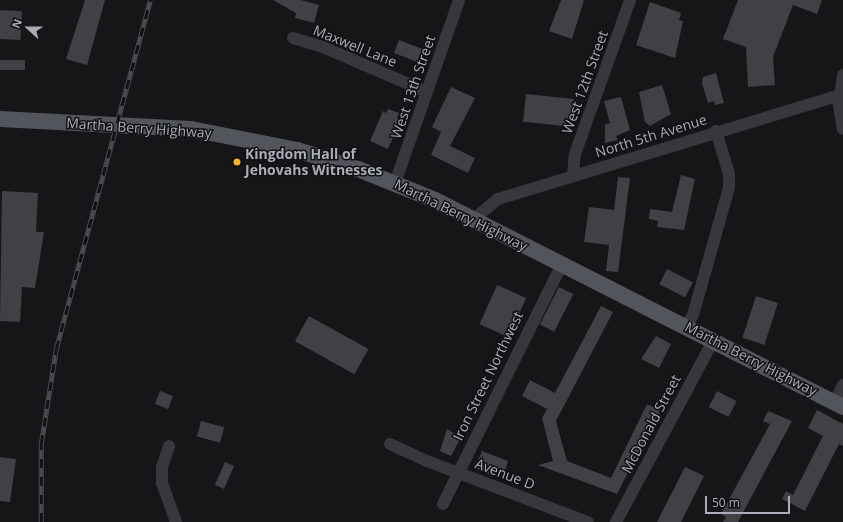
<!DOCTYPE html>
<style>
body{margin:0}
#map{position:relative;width:843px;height:522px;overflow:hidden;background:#161618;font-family:"Open Sans",sans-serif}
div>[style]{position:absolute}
.building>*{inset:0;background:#404145;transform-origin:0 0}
.minor>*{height:12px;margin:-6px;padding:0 6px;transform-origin:6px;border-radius:6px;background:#37383d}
.major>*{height:16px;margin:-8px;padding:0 8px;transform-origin:8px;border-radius:8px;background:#53555c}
.rail>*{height:4.5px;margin-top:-2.25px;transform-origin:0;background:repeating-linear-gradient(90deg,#111113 0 9px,#4a4c52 0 18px);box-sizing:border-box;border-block:1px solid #4a4c52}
.dots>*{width:11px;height:11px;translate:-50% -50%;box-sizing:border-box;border:2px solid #111113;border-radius:50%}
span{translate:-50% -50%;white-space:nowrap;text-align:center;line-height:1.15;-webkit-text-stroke:3px #111113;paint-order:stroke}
.street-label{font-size:14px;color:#a8adb8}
.poi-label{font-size:14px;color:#a8adb8;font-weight:700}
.left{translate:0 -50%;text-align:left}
.north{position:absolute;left:8px;top:8px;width:40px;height:40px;-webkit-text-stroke:3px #111113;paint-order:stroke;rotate:291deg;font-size:11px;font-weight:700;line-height:16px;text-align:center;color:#a8adb8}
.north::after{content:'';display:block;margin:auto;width:14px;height:18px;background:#a8adb8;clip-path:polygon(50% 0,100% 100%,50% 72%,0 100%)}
.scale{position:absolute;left:705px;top:496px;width:85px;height:18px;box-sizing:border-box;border:2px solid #a8adb8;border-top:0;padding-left:5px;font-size:12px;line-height:14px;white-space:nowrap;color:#a8adb8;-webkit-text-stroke:3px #111113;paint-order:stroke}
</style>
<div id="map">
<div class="building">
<i style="clip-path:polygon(85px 0,105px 0,87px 65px,66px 59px)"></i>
<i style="clip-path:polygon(273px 0,301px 0,319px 5px,314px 23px,295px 18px,296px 13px)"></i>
<i style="clip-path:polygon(561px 0,584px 0,572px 39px,549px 31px)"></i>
<i style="clip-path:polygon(738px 0,822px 0,817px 14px,793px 5px,773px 57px,775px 85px,748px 87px,746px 47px,723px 39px)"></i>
<i style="clip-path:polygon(650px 2px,681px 13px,679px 20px,683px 21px,675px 58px,636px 45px)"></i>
<i style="left:0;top:10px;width:22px;height:29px;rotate:3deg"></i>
<i style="left:399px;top:40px;width:25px;height:14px;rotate:21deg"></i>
<i style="left:0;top:60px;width:25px;height:10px"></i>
<i style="clip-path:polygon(716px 73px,724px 103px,715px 105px,714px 101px,708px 103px,702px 83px,703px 77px)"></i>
<i style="clip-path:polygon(662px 85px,671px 114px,650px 126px,645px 122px,639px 92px)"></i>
<i style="clip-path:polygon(451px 87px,475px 98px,450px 146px,475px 158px,468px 173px,431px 155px,441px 132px,432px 127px)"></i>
<i style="left:526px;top:94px;width:48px;height:28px;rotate:6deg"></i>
<i style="clip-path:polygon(621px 97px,630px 130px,616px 136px,618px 140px,605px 143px,605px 124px,610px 123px,604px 101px)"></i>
<i style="clip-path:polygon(388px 109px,399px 113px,397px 118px,401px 119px,388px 149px,370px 141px,383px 111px,386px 113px)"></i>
<i style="clip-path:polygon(681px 175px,695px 179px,684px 230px,657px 227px,658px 221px,649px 219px,650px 209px,672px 212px)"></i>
<i style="clip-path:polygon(618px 177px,630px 178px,618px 272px,606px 271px,609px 245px,584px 242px,589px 207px,614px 210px)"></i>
<i style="clip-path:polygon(2px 191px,38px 193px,36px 232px,44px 232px,35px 288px,22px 287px,20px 322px,0 321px)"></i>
<i style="left:667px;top:269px;width:29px;height:17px;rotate:27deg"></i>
<i style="left:497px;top:285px;width:32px;height:43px;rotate:24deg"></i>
<i style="left:559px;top:287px;width:16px;height:42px;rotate:27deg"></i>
<i style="left:756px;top:296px;width:23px;height:44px;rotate:18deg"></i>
<i style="clip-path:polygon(601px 306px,613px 312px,556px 421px,567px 461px,611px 478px,647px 404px,660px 411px,617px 494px,538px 465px,553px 461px,542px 418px,547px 409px,522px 396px,530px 380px,555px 393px)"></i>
<i style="left:309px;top:316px;width:68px;height:29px;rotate:29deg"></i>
<i style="clip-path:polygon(656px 336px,671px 344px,659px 368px,641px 359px)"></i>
<i style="left:160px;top:391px;width:14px;height:14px;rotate:21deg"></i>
<i style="left:717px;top:391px;width:22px;height:18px;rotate:27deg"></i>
<i style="clip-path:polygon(817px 410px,843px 424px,843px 446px,839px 444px,805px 511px,782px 499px,786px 491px,793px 495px,823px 436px,808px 428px)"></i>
<i style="clip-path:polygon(768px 411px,792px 421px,738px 522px,723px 522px,726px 517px,721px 514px,770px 424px,763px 421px)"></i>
<i style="left:201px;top:421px;width:24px;height:16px;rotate:15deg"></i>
<i style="clip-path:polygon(447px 429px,461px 437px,451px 456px,440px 451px)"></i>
<i style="clip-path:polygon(482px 451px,508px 461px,505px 471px,496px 468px,493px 476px,475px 468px)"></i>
<i style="clip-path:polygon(0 457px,16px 459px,10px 502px,0 501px)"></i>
<i style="left:225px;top:462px;width:10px;height:25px;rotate:24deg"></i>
<i style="clip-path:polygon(685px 467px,704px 476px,681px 522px,657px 522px)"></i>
</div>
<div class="minor">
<i style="left:293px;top:38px;width:31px;rotate:17deg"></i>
<i style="left:323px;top:47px;width:113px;rotate:23.4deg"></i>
<i style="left:843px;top:75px;width:30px;rotate:98deg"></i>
<i style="left:839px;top:105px;width:24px;rotate:81deg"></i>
<i style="left:573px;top:175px;width:21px;rotate:-85deg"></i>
<i style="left:575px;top:154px;width:164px;rotate:-70.3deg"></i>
<i style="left:395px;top:183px;width:194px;rotate:-70.7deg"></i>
<i style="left:474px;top:219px;width:31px;rotate:-40deg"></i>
<i style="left:498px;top:199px;width:361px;rotate:-16.9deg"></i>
<i style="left:686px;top:326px;width:13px;rotate:-58deg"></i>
<i style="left:693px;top:315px;width:132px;rotate:-74.2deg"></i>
<i style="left:729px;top:188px;width:14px;rotate:-90deg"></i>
<i style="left:729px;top:174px;width:45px;rotate:-106.8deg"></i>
<i style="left:835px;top:402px;width:19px;rotate:-65deg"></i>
<i style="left:390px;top:444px;width:41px;rotate:24.7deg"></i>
<i style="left:427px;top:461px;width:172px;rotate:20.8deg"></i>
<i style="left:169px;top:446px;width:23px;rotate:108deg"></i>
<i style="left:162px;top:468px;width:15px;rotate:90deg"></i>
<i style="left:162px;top:483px;width:41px;rotate:70.3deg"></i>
<i style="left:443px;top:504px;width:268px;rotate:-63.6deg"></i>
<i style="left:616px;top:522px;width:205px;rotate:-61.8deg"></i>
</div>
<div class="major">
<i style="left:0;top:119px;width:191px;rotate:3deg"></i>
<i style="left:191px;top:129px;width:108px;rotate:11.2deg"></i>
<i style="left:297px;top:150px;width:64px;rotate:17.3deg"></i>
<i style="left:358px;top:169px;width:83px;rotate:21.9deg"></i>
<i style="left:435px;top:200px;width:458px;rotate:26.9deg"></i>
</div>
<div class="rail">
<i style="left:41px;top:522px;width:78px;rotate:-90deg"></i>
<i style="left:41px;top:444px;width:96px;rotate:-81deg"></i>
<i style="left:56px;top:349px;width:361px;rotate:-74.9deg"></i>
</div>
<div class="dots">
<i style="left:237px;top:162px;background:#f2b134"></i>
</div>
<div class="street-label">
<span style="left:355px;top:46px;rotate:22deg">Maxwell Lane</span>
<span style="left:585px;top:82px;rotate:-70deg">West 12th Street</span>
<span style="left:413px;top:87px;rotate:-71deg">West 13th Street</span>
<span style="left:139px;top:128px;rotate:4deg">Martha Berry Highway</span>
<span style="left:651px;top:136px;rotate:-17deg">North 5th Avenue</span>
<span style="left:461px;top:215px;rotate:26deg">Martha Berry Highway</span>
<span style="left:751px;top:359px;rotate:27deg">Martha Berry Highway</span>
<span style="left:488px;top:376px;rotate:-64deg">Iron Street Northwest</span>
<span style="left:651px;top:424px;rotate:-62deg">McDonald Street</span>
<span style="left:505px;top:474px;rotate:21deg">Avenue D</span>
</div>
<div class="poi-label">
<span class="left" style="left:245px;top:162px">Kingdom Hall of<br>Jehovahs Witnesses</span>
</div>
<div class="north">N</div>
<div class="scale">50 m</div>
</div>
